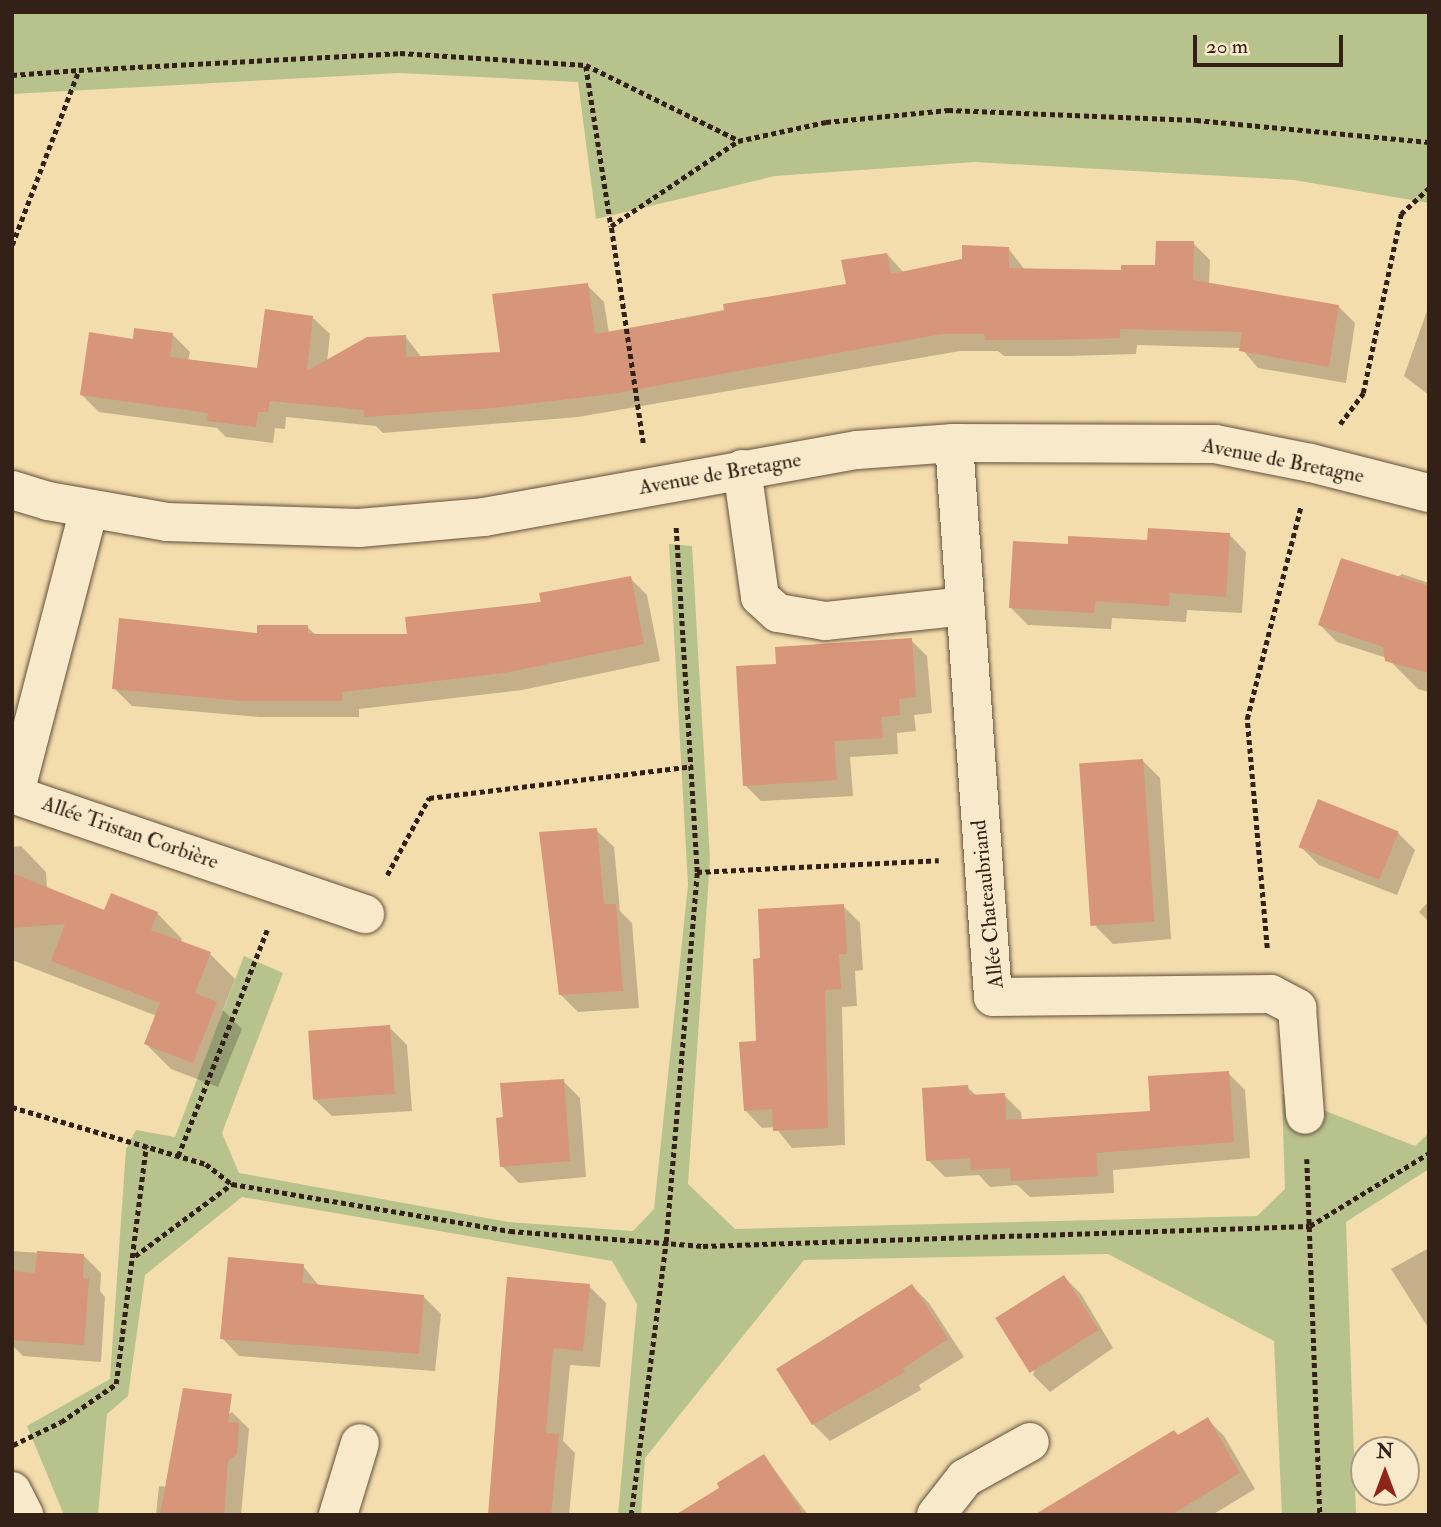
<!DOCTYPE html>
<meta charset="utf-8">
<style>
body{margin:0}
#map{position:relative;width:1441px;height:1527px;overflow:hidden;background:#f4ddad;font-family:"IM FELL Double Pica",serif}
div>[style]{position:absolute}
.green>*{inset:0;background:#b8c28d}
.shadow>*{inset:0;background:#0003}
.building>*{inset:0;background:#d79579;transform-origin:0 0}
.path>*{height:4.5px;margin-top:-2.25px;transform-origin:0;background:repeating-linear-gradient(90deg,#332118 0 5px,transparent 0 8.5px)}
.roads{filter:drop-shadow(0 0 2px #63503d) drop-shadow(0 0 2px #63503d)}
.minor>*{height:38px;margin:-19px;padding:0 19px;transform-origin:19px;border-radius:19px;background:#f8e9ca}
.tertiary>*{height:38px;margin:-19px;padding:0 19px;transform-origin:19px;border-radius:19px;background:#f8e9ca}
span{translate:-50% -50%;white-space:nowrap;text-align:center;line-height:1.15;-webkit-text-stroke:7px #f8e9ca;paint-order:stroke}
.street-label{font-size:21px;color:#332118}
.frame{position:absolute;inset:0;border:14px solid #332118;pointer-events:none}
.north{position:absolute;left:1350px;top:1436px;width:70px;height:70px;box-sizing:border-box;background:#f8e9ca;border:2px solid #a99983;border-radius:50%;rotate:0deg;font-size:19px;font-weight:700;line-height:28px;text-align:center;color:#332118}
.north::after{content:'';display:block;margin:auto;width:24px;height:32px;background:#8f2418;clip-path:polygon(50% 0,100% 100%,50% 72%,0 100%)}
.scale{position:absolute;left:1193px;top:35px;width:150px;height:32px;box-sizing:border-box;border:4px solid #332118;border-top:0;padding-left:9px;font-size:21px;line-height:24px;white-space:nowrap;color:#332118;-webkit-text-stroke:5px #f8e9ca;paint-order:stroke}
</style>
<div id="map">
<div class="green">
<i style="clip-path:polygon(12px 12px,1429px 12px,1429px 203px,1294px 180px,975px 162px,775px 176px,596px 219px,578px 82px,399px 73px,12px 94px)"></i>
<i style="clip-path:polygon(669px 544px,692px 546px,710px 859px,688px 1184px,735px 1229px,1257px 1216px,1285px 1189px,1282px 1094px,1415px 1146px,1429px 1133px,1429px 1169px,1346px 1222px,1356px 1515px,1282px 1515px,1274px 1341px,1108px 1254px,804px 1260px,645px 1458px,641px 1515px,618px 1515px,637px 1304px,612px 1261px,242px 1197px,145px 1275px,128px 1396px,107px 1414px,98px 1515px,64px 1515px,27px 1426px,110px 1379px,126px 1149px,136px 1130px,175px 1137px,244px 956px,283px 973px,222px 1133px,239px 1173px,508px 1222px,633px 1231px,654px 1209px,688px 885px)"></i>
</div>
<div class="shadow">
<i style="clip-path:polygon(1193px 243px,1210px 260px,1209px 285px,1338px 306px,1355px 323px,1346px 383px,1258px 368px,1241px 348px,1137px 345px,1136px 354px,1069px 356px,1004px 356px,998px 351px,960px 351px,578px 417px,383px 433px,376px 426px,286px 417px,285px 429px,275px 428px,273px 443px,226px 437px,217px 428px,99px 412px,82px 395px,134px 341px,173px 335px,190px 352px,188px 361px,258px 370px,312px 317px,330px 334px,327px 362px,405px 336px,422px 358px,502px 354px,587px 285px,604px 302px,609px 333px,848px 285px,887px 254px,904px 273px,1008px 248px,1025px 270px,1123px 272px,1157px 267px)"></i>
<i style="clip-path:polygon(1429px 305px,1429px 395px,1404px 376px)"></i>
<i style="clip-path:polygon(1229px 534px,1246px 552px,1242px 613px,1187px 610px,1186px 622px,1112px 618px,1111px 629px,1028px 625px,1011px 608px,1149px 542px)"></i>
<i style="clip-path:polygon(1402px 574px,1429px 583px,1429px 692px,1418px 689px,1387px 658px,1337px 642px,1320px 625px)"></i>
<i style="clip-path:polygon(630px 578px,647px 595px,660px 661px,522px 690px,359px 709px,359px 717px,260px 717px,132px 706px,114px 688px,259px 635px,307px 627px,317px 636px,409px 636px)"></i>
<i style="clip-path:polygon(911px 640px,927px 656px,932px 713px,914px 715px,916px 731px,897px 733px,898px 754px,850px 757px,853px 796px,761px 801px,745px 785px,778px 666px)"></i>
<i style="clip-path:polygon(1143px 761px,1160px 778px,1171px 939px,1113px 944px,1096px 927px)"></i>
<i style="clip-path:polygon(596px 830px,614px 847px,620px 911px,632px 923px,639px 1008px,578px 1012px,560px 994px)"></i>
<i style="clip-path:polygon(1398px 833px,1415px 850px,1397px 895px,1319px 865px,1302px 848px)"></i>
<i style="clip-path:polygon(21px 846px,46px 872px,47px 889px,105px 913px,157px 913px,182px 939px,180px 943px,210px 954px,235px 979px,223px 1010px,242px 1029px,218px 1087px,171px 1069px,146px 1044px,157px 1016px,12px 960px,12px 847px)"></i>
<i style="clip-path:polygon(1429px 901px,1429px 922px,1419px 912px)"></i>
<i style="clip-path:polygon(843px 906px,860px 923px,863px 970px,855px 971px,857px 1006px,842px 1007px,845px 1145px,792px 1148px,775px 1127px,762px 1128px,745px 1110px,758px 1043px,762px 960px)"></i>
<i style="clip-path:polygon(389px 1027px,407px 1045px,412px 1111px,332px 1116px,314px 1099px)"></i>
<i style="clip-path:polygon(1228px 1073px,1245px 1090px,1250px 1158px,1113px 1170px,1114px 1193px,1030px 1197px,1017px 1185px,990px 1187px,979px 1175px,945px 1177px,928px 1160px,967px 1087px,977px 1096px,1004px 1095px,1021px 1112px,1022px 1121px,1152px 1113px)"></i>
<i style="clip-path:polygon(563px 1081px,580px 1098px,586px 1177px,519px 1183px,502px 1166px,505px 1119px)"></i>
<i style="clip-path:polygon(1429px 1248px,1429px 1329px,1391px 1269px)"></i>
<i style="clip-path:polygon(12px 1251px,84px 1256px,101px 1273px,100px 1291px,105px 1297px,101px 1362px,23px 1356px,12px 1345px)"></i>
<i style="clip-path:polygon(303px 1266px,320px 1287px,424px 1297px,441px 1314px,435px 1371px,239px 1356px,222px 1338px)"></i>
<i style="clip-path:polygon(1064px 1277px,1081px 1294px,1113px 1348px,1050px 1392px,1033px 1375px)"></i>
<i style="clip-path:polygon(508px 1279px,589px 1286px,606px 1303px,600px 1367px,570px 1365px,563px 1441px,575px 1453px,569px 1515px,489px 1515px)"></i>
<i style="clip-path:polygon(912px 1286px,929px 1303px,964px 1357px,919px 1385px,921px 1390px,830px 1441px,813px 1424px)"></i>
<i style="clip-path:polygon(232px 1412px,249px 1429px,241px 1515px,156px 1515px,159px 1486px,170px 1487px,173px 1460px)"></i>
<i style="clip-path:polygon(1207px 1419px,1224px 1436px,1255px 1489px,1212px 1515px,1035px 1515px)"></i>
<i style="clip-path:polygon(764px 1456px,808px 1515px,713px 1515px)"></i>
</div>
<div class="building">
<i style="clip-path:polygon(1156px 241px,1194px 241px,1193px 280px,1339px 305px,1329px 367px,1239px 351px,1242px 332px,1120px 329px,1120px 338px,1051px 340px,985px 340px,984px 334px,942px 334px,611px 394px,493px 408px,364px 417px,364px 410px,270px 401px,268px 412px,258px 412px,256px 427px,207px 421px,208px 413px,80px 395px,89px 332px,133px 339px,134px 328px,173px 333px,170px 357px,257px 368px,265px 309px,313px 316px,307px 371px,367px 337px,406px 335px,406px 357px,500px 352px,492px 294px,588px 283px,595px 334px,724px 311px,723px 304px,846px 284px,841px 260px,887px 253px,891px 274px,962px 259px,962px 245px,1009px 247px,1009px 268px,1121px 270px,1121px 265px,1155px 265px)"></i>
<i style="clip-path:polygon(1148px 528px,1230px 533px,1226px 597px,1170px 593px,1169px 606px,1095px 601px,1094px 613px,1009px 608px,1013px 541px,1068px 544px,1068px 536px,1147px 540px)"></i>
<i style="clip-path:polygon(1341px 558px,1429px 586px,1429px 673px,1385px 661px,1383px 647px,1318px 625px)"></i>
<i style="clip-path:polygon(631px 576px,644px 644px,504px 673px,342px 692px,342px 701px,242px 701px,112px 689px,119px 618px,257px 633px,257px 625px,308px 625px,308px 634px,407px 634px,405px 617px,541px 602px,539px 593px)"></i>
<i style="clip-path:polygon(912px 638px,916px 697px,899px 699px,900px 715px,881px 717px,883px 738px,834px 741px,837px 780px,743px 786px,736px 666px,776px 664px,775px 647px)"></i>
<i style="left:1143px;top:759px;width:163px;height:64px;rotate:86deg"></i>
<i style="left:1318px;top:799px;width:87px;height:52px;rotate:22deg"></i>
<i style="clip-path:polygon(597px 828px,604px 904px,616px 904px,623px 991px,559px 995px,539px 832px)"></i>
<i style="clip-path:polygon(12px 873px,104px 910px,111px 893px,158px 912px,151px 930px,211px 952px,195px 993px,217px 1002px,193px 1063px,144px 1044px,160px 1003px,51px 961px,65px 924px,12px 928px)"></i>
<i style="clip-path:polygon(844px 904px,847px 954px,839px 954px,841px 989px,825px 990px,828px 1128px,773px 1131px,772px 1109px,744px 1111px,739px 1042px,756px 1041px,753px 959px,760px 958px,758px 909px)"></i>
<i style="left:390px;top:1025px;width:69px;height:82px;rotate:86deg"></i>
<i style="clip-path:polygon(1229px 1071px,1234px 1142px,1096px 1153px,1098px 1176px,1011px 1181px,1010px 1168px,971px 1170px,970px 1158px,926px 1161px,922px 1088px,968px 1085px,969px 1095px,1005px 1093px,1006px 1120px,1150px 1111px,1148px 1076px)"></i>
<i style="clip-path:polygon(564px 1079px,570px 1161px,500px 1167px,496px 1118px,503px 1117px,500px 1083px)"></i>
<i style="clip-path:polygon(37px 1251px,84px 1254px,83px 1278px,89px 1278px,84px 1345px,12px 1340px,12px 1271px,35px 1273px)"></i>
<i style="clip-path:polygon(228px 1257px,304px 1264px,302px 1283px,424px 1295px,419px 1354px,220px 1339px)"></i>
<i style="left:1064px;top:1275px;width:65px;height:81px;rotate:58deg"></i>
<i style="clip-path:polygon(507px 1277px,590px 1284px,583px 1351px,553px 1348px,546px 1433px,559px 1434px,551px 1515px,488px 1515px)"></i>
<i style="clip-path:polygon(912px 1284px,948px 1339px,903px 1368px,905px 1372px,812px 1425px,776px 1369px)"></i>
<i style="clip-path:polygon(183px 1388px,232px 1394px,228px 1422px,239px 1423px,237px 1454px,228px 1461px,224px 1515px,160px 1515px)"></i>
<i style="clip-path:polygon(1208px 1417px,1240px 1473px,1171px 1515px,1034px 1515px,1174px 1430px,1178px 1435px)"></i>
<i style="clip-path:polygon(764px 1454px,804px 1515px,675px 1515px,719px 1488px,717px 1483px)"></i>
</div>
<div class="path">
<i style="left:586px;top:66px;width:162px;rotate:81.1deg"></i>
<i style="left:12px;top:75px;width:67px;rotate:-4.3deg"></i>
<i style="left:12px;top:245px;width:187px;rotate:-69.1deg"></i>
<i style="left:79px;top:70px;width:321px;rotate:-3deg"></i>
<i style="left:400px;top:53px;width:186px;rotate:3.7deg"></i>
<i style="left:586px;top:65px;width:169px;rotate:26.3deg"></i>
<i style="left:1340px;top:424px;width:39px;rotate:-53deg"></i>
<i style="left:1363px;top:393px;width:183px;rotate:-78deg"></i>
<i style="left:1401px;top:214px;width:38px;rotate:-43deg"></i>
<i style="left:643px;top:443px;width:219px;rotate:-98.4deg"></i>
<i style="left:611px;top:226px;width:153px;rotate:-33.8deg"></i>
<i style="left:738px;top:141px;width:90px;rotate:-12.2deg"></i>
<i style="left:826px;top:122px;width:123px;rotate:-5.6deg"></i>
<i style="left:948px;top:110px;width:248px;rotate:2.3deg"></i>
<i style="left:1196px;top:120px;width:234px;rotate:5.4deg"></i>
<i style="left:697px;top:872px;width:242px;rotate:-2.8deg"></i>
<i style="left:387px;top:875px;width:88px;rotate:-61.4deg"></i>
<i style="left:429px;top:798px;width:265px;rotate:-6.9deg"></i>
<i style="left:1267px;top:948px;width:230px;rotate:-95deg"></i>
<i style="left:1247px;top:719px;width:220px;rotate:-75.8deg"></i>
<i style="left:12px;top:1107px;width:202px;rotate:16.4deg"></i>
<i style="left:206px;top:1164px;width:33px;rotate:38deg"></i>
<i style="left:232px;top:1184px;width:282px;rotate:9.6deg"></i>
<i style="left:510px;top:1231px;width:194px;rotate:4.4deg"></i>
<i style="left:703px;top:1246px;width:607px;rotate:-1.89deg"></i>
<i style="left:1310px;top:1226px;width:140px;rotate:-31.5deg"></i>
<i style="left:178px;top:1156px;width:243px;rotate:-68.5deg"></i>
<i style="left:1307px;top:1159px;width:356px;rotate:87.9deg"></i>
<i style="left:135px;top:1256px;width:121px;rotate:-36.6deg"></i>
<i style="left:13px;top:1445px;width:53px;rotate:-25.6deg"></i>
<i style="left:61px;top:1422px;width:67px;rotate:-34.6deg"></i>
<i style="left:116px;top:1384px;width:240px;rotate:-82.8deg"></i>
<i style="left:631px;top:1515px;width:275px;rotate:-82.7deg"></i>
<i style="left:666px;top:1242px;width:371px;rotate:-85.2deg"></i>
<i style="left:697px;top:872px;width:345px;rotate:-93.5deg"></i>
</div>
<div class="roads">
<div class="minor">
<i style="left:954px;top:443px;width:555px;rotate:85.97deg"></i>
<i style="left:993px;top:997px;width:278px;rotate:-0.6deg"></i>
<i style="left:1271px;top:994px;width:30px;rotate:28deg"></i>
<i style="left:1297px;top:1008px;width:107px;rotate:85.7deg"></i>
<i style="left:742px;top:469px;width:129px;rotate:82deg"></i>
<i style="left:760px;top:597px;width:24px;rotate:42deg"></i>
<i style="left:778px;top:613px;width:48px;rotate:9.7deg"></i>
<i style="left:825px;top:621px;width:141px;rotate:-6.1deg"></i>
<i style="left:15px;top:793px;width:293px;rotate:-75.4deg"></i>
<i style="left:12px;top:794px;width:373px;rotate:18.8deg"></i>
<i style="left:12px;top:1491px;width:27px;rotate:63deg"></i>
<i style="left:338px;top:1515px;width:75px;rotate:-73deg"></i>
<i style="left:936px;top:1515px;width:47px;rotate:-51.9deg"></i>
<i style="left:965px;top:1478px;width:74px;rotate:-29deg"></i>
</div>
<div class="tertiary">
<i style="left:12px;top:490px;width:38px;rotate:17deg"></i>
<i style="left:48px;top:501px;width:121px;rotate:10deg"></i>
<i style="left:167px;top:522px;width:192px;rotate:1.8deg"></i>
<i style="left:359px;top:528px;width:125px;rotate:-5deg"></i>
<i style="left:484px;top:517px;width:379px;rotate:-10.2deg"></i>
<i style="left:857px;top:450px;width:97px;rotate:-4.1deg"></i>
<i style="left:954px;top:443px;width:261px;rotate:0.2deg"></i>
<i style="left:1215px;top:444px;width:98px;rotate:11.2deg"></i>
<i style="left:1311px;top:463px;width:122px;rotate:14.3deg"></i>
</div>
</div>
<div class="street-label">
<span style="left:1283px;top:461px;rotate:11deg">Avenue de Bretagne</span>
<span style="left:720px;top:474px;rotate:-10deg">Avenue de Bretagne</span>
<span style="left:130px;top:833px;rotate:19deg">Allée Tristan Corbière</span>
<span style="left:988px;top:904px;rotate:-96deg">Allée Chateaubriand</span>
</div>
<div class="frame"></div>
<div class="north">N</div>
<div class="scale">20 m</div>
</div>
